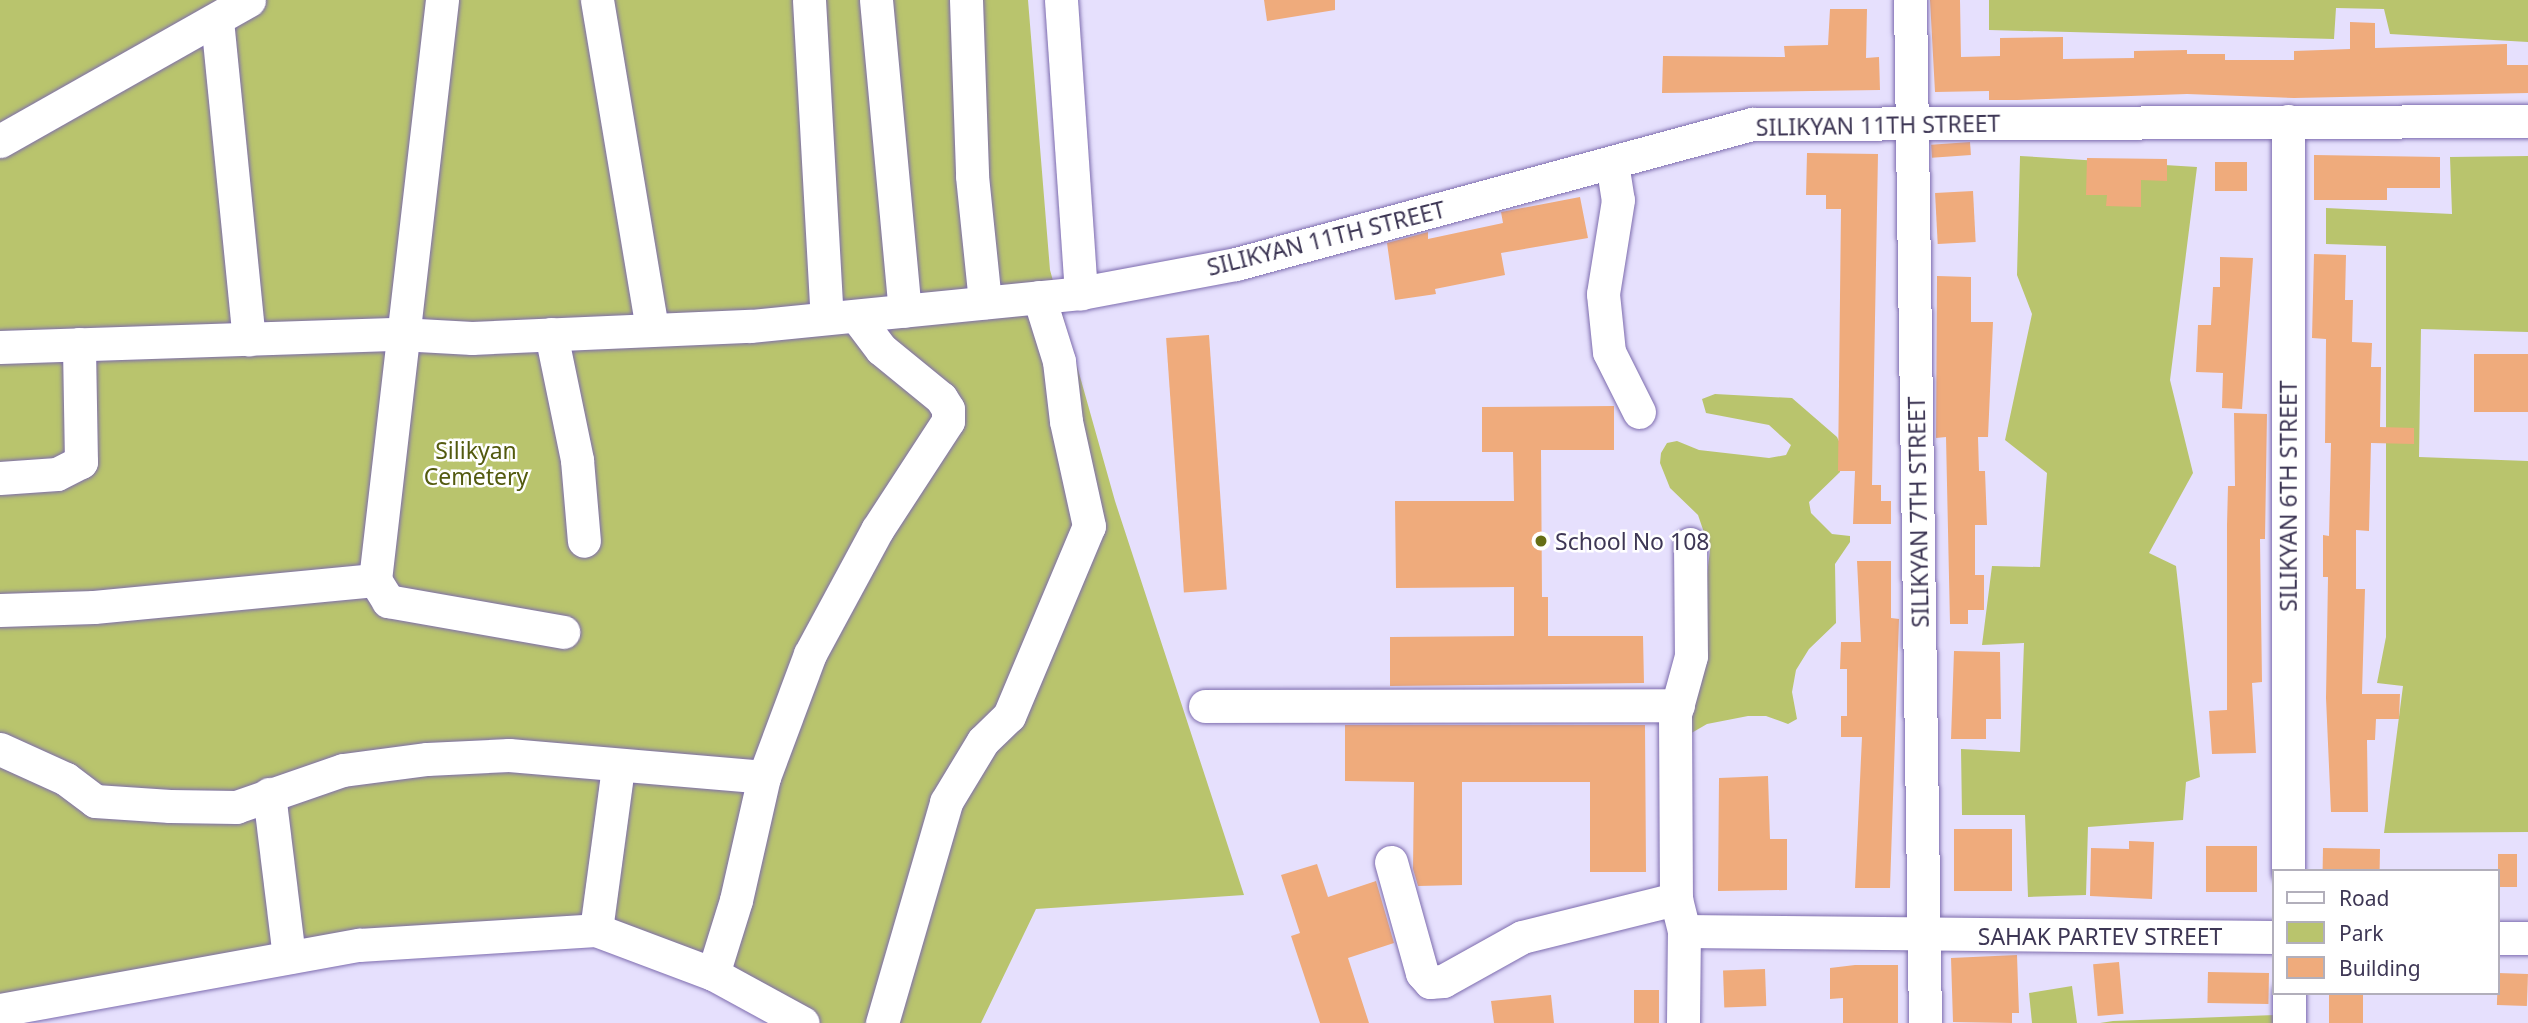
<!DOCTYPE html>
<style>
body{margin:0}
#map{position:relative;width:2528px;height:1023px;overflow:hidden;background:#e6e0fd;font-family:"Noto Sans",sans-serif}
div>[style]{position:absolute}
.green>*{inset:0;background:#b9c46d}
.building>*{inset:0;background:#efab7c;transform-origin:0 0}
.roads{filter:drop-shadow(0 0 2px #7d6cae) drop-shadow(0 0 2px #7d6cae)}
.minor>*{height:33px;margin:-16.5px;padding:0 16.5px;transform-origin:16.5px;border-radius:16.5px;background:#fff}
.dots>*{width:19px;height:19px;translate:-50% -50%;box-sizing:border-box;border:4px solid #fff;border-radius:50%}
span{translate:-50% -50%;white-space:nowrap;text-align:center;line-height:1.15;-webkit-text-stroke:5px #fff;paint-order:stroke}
.street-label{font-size:23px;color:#3e3755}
.park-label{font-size:23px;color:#535a0f}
.poi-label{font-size:23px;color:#3e3755}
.left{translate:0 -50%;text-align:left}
.legend{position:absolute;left:2272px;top:869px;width:228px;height:126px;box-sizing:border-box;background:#fff;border:2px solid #b2afbb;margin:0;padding:9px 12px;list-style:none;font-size:21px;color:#3e3755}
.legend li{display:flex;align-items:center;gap:14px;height:35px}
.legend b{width:35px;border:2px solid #b2afbb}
</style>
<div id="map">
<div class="green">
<i style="clip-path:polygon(0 0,1028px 0,1050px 270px,1115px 501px,1244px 895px,1036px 909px,981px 1023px,812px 1023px,558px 921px,0 995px)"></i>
<i style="clip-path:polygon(1989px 0,2528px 0,2528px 42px,2390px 34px,2384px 9px,2336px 8px,2334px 39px,1989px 30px)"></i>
<i style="clip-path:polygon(2020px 156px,2197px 167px,2170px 380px,2193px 473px,2149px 553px,2176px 566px,2200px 777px,2186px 782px,2183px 820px,2088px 827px,2086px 895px,2028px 897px,2025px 815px,1962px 815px,1961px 749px,2020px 752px,2024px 643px,1982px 645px,1992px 566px,2040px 567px,2047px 473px,2005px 440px,2032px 314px,2017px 275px)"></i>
<i style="clip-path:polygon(2528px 156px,2528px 332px,2421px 329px,2419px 457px,2528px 461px,2528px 832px,2384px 833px,2403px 686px,2377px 683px,2386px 637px,2386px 246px,2326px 244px,2326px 208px,2452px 214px,2450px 157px)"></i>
<i style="clip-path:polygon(1715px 394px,1792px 398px,1837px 437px,1842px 448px,1840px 472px,1809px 502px,1811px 513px,1832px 534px,1850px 536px,1850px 542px,1835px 564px,1836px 623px,1809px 649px,1796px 670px,1792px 692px,1797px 719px,1788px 724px,1766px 716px,1748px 716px,1707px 724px,1688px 735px,1710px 550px,1698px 515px,1670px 488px,1660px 463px,1661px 453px,1667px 443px,1677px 441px,1699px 450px,1769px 458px,1786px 455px,1791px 445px,1769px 425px,1706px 413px,1702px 399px)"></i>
<i style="clip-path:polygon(2072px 986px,2077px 1023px,2032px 1023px,2029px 993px)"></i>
<i style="clip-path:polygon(2275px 1015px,2275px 1023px,2100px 1023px,2113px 1021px)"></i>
</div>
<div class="building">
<i style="clip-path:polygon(1264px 0,1335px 0,1335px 10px,1267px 21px)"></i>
<i style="clip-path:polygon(1930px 0,1960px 0,1961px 57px,2000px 56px,2000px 38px,2063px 37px,2063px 59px,2134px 58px,2134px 51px,2187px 50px,2187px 54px,2225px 54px,2225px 60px,2294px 60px,2294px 51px,2350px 49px,2350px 22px,2375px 23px,2375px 48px,2507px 44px,2507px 65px,2528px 65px,2528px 93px,2294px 98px,2187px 94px,2017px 100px,1989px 100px,1989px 91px,1935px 92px)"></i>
<i style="clip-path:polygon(1830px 9px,1867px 9px,1866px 58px,1879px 57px,1880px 90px,1662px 93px,1663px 56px,1785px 57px,1784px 46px,1828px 45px)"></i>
<i style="left:1970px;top:142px;width:13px;height:39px;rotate:86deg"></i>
<i style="clip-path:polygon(1807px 153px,1878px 154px,1872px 485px,1881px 485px,1881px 501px,1891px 501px,1891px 524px,1853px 524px,1855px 471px,1838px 471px,1841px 209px,1826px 209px,1826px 195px,1806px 195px)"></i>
<i style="clip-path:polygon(2314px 155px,2440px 157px,2440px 188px,2387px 188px,2387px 200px,2314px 200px)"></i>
<i style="clip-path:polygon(2087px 158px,2167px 159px,2167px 181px,2141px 180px,2141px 207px,2106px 206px,2107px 195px,2086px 195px)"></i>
<i style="left:2215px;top:162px;width:32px;height:29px"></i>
<i style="left:1973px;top:191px;width:51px;height:38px;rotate:87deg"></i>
<i style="clip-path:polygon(1580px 197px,1588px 238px,1501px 253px,1505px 275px,1435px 289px,1436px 294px,1395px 300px,1387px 243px,1428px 232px,1428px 239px,1503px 223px,1501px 212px)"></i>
<i style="clip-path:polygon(2314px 254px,2346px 255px,2345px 300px,2353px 300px,2352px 342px,2372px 343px,2371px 367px,2381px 367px,2380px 427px,2414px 428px,2414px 444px,2371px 443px,2369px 531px,2356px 530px,2356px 589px,2365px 589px,2362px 694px,2400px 694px,2399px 719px,2376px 719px,2375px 740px,2367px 740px,2368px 812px,2331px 812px,2326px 698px,2328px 577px,2323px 577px,2323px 535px,2329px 536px,2331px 443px,2325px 443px,2326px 339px,2312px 338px)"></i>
<i style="clip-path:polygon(2220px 257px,2253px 258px,2242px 409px,2222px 408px,2223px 373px,2196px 372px,2198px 325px,2211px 325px,2213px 287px,2220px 287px)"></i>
<i style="clip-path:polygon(1937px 276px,1971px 277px,1971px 322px,1993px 322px,1988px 437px,1978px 437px,1979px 471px,1985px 471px,1987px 525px,1975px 525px,1975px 575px,1984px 575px,1984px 610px,1968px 610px,1968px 624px,1950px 624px,1946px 437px,1936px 438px)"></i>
<i style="left:1209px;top:335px;width:255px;height:43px;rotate:86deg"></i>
<i style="left:2528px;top:354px;width:58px;height:54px;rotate:90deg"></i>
<i style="clip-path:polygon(1614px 406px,1614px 450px,1541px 450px,1542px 597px,1548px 597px,1548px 636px,1643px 636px,1644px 683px,1390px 686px,1390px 637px,1514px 636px,1514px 587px,1396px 588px,1395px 501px,1514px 501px,1513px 452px,1482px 452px,1482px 407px)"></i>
<i style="clip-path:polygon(2234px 413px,2267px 414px,2265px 539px,2260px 539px,2262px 682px,2252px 683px,2256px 753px,2212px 754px,2209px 711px,2227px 710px,2227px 525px,2228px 486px,2235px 486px)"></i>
<i style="clip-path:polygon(1857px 561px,1891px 561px,1891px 618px,1899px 619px,1890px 888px,1855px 888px,1862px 737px,1841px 737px,1841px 716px,1847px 716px,1847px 669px,1840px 669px,1841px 642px,1861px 642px)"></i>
<i style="clip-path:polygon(1954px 651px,2000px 652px,2001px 719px,1986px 719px,1986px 739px,1951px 739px)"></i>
<i style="clip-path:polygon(1345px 725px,1645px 725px,1646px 872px,1590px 872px,1590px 782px,1462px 782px,1462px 885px,1418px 886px,1413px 869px,1414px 782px,1345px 781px)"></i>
<i style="clip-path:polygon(1768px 776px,1770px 839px,1787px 839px,1787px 890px,1718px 891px,1719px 778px)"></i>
<i style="left:1954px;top:829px;width:58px;height:62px"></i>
<i style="clip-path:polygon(2129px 841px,2154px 842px,2152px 899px,2090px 896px,2091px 848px,2129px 849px)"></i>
<i style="left:2206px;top:846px;width:51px;height:46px"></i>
<i style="left:2323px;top:848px;width:57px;height:23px;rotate:1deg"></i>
<i style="left:2498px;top:854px;width:19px;height:33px"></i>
<i style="clip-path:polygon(1317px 864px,1328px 897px,1376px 881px,1394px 943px,1348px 958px,1369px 1023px,1320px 1023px,1291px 936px,1300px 933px,1281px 875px)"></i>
<i style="clip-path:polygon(2017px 955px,2019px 1013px,2012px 1013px,2012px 1023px,1953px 1022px,1951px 958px)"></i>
<i style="left:2119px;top:962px;width:52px;height:26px;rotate:85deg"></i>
<i style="clip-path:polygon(1855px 965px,1898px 965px,1898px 1023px,1843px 1023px,1843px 998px,1830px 999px,1830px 968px)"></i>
<i style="left:1765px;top:969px;width:37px;height:42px;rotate:88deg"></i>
<i style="left:2208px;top:972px;width:61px;height:31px;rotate:1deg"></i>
<i style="left:2498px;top:973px;width:30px;height:32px;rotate:2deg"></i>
<i style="left:1634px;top:990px;width:25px;height:33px"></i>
<i style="left:2329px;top:993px;width:34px;height:30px"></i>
<i style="clip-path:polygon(1551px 995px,1554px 1023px,1494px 1023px,1491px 1001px)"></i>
</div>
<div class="roads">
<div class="minor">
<i style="left:442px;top:0;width:584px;rotate:96.59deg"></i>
<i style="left:375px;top:580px;width:25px;rotate:58deg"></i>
<i style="left:388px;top:601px;width:178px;rotate:10deg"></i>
<i style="left:597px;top:0;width:334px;rotate:80.5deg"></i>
<i style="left:809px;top:0;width:318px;rotate:86.8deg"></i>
<i style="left:876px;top:0;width:312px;rotate:84.7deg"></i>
<i style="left:966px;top:0;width:176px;rotate:88deg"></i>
<i style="left:972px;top:176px;width:127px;rotate:84.1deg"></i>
<i style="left:1061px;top:0;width:294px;rotate:86.1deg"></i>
<i style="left:1910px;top:0;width:1023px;rotate:89.16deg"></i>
<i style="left:217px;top:20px;width:321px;rotate:84.3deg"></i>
<i style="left:0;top:141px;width:286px;rotate:-29.5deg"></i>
<i style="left:1612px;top:163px;width:37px;rotate:81deg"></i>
<i style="left:1618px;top:200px;width:95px;rotate:99.1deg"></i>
<i style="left:1603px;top:294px;width:58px;rotate:84.1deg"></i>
<i style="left:1609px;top:352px;width:67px;rotate:63.4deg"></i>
<i style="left:551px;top:334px;width:129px;rotate:78.3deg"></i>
<i style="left:577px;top:460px;width:81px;rotate:85.1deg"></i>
<i style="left:0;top:347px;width:400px;rotate:-1.9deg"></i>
<i style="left:400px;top:334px;width:72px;rotate:3.2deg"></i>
<i style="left:472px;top:338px;width:279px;rotate:-2.5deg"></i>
<i style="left:751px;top:326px;width:332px;rotate:-5.7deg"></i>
<i style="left:1081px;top:293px;width:158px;rotate:-10.6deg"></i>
<i style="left:1236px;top:264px;width:535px;rotate:-15.18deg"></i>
<i style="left:1752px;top:124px;width:776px;rotate:-0.22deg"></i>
<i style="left:0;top:478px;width:57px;rotate:-4deg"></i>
<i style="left:57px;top:474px;width:27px;rotate:-27deg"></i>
<i style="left:81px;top:462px;width:118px;rotate:-91deg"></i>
<i style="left:1690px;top:544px;width:112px;rotate:89.5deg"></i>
<i style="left:1691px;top:656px;width:60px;rotate:105.4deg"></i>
<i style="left:1675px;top:714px;width:185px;rotate:89.7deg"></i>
<i style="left:1676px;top:899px;width:33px;rotate:76deg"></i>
<i style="left:1684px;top:931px;width:590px;rotate:0.58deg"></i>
<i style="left:0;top:610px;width:94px;rotate:-1.8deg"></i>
<i style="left:94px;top:607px;width:282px;rotate:-5.5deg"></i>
<i style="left:1205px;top:706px;width:473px;rotate:-0.1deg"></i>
<i style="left:0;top:749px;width:72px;rotate:24.4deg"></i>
<i style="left:66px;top:779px;width:36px;rotate:37deg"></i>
<i style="left:95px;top:801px;width:75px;rotate:3.8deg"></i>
<i style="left:170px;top:806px;width:66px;rotate:0.9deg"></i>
<i style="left:236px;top:807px;width:113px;rotate:-19.1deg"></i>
<i style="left:343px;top:770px;width:85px;rotate:-7.5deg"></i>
<i style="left:427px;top:759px;width:82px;rotate:-2.8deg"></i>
<i style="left:509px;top:755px;width:256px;rotate:4.9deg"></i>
<i style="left:269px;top:794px;width:164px;rotate:83deg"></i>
<i style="left:1391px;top:862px;width:115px;rotate:74.4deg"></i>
<i style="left:1422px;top:973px;width:12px;rotate:48deg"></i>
<i style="left:1430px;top:982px;width:13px;rotate:-4deg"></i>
<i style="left:1443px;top:981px;width:90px;rotate:-29.1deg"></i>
<i style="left:1522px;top:937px;width:159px;rotate:-13.9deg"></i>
<i style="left:2288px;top:871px;width:750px;rotate:-90deg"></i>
<i style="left:596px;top:930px;width:164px;rotate:-82.3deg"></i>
<i style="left:2498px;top:938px;width:30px"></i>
<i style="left:713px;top:974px;width:77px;rotate:-72.7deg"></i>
<i style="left:736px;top:900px;width:126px;rotate:-77.2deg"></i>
<i style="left:764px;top:777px;width:131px;rotate:-69.5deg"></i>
<i style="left:810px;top:654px;width:141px;rotate:-61.6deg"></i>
<i style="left:877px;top:530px;width:130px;rotate:-56.9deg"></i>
<i style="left:948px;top:421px;width:12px;rotate:-90deg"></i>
<i style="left:948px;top:409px;width:13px;rotate:-122deg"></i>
<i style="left:941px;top:398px;width:77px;rotate:-140.8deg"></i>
<i style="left:881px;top:349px;width:41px;rotate:-127.1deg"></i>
<i style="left:2289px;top:993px;width:30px;rotate:90deg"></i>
<i style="left:0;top:1010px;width:365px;rotate:-10.3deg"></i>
<i style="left:359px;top:945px;width:237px;rotate:-3.6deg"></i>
<i style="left:596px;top:930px;width:125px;rotate:20.6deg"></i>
<i style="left:713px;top:974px;width:102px;rotate:28.6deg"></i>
<i style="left:882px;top:1023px;width:230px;rotate:-73.8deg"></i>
<i style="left:946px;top:802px;width:71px;rotate:-58.8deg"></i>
<i style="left:983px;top:741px;width:36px;rotate:-44deg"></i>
<i style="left:1009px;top:716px;width:206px;rotate:-67.2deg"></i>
<i style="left:1089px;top:526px;width:107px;rotate:-102.4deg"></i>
<i style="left:1066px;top:421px;width:60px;rotate:-96.7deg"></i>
<i style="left:1059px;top:361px;width:67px;rotate:-107.4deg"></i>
<i style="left:1683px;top:1023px;width:92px;rotate:-89.4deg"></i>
</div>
</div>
<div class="dots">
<i style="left:1541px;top:541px;background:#666e15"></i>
</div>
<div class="street-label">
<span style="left:1878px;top:125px;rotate:-1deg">SILIKYAN 11TH STREET</span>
<span style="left:1326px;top:238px;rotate:-14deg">SILIKYAN 11TH STREET</span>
<span style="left:2288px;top:496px;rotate:-90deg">SILIKYAN 6TH STREET</span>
<span style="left:1918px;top:512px;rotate:-91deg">SILIKYAN 7TH STREET</span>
<span style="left:2100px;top:936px">SAHAK PARTEV STREET</span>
</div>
<div class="park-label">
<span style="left:476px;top:463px">Silikyan<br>Cemetery</span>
</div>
<div class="poi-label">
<span class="left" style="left:1555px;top:541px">School No 108</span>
</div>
<ul class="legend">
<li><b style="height:9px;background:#fff"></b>Road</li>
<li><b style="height:19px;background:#b9c46d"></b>Park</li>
<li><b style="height:19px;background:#efab7c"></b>Building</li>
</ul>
</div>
